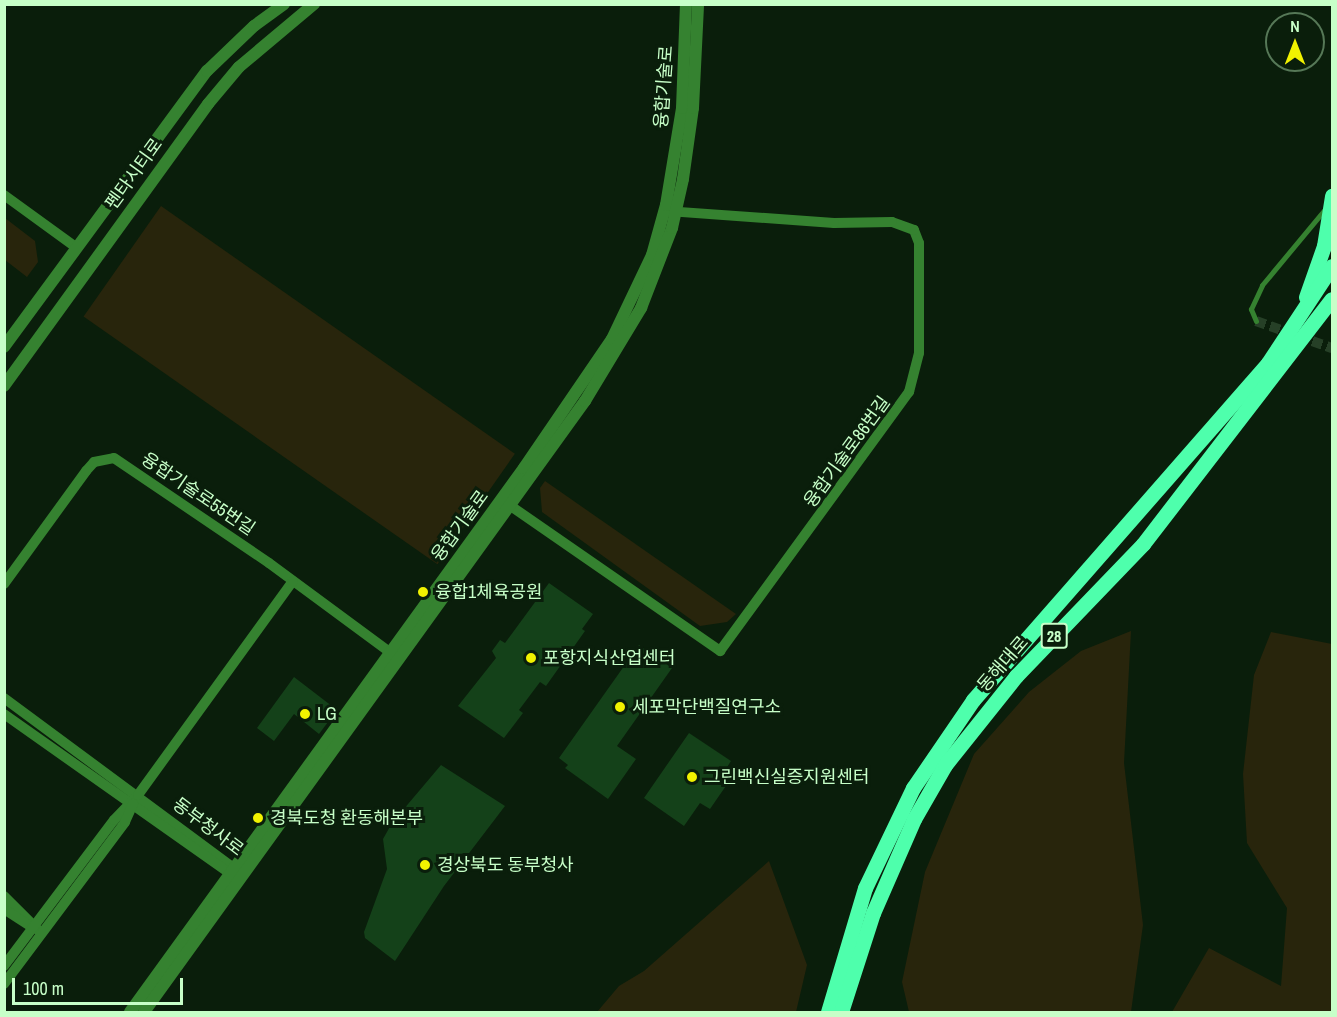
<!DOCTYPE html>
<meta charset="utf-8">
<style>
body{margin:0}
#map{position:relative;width:1337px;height:1017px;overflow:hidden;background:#0a1e0b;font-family:"Archivo Narrow","Noto Sans KR",sans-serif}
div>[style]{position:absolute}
.green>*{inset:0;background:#28250c;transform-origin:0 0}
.building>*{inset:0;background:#144119}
.minor-tunnel>*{height:10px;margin-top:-5px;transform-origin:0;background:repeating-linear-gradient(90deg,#264027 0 10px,transparent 0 15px)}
.service>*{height:5px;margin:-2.5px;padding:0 2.5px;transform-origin:2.5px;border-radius:2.5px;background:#358230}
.minor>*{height:10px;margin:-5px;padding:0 5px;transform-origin:5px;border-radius:5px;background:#358230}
.tertiary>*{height:12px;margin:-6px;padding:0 6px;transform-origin:6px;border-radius:6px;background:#358230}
.primary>*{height:15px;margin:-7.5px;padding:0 7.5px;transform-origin:7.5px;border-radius:7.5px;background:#4effac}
.dots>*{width:16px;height:16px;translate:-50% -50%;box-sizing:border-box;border:3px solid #0a1e0b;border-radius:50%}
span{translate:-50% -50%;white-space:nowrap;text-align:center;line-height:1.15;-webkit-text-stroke:6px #0a1e0b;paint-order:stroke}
.shield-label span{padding:2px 4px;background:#0a1e0b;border:2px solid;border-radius:4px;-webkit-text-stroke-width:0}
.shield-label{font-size:16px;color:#c7ffc8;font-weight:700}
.street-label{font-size:18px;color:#c7ffc8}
.poi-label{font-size:18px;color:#c7ffc8}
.left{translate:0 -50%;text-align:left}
.frame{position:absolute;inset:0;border:6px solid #c7ffc8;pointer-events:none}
.north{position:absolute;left:1265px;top:12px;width:60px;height:60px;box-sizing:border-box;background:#0a1e0b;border:2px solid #567857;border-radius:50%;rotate:0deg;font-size:16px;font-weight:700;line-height:24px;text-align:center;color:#c7ffc8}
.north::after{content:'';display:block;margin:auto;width:21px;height:27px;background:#f1f200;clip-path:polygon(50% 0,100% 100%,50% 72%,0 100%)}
.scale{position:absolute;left:12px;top:978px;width:171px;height:27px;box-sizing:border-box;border:3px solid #c7ffc8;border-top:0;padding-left:8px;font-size:18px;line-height:21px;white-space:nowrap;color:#c7ffc8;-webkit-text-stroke:4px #0a1e0b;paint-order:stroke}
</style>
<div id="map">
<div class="green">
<i style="left:161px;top:206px;width:432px;height:135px;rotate:35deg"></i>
<i style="clip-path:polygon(5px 218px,35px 241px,38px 262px,27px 277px,5px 260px)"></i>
<i style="clip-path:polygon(545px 481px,736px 614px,727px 622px,700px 626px,542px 512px,540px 488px)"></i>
<i style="clip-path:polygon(1131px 631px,1124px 763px,1143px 925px,1131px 1012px,909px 1012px,902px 982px,925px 872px,974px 754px,1029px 692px,1081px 651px)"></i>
<i style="clip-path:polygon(1271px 632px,1332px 644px,1332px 1012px,1172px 1012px,1209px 948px,1281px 986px,1287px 908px,1247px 843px,1243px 774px,1254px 675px)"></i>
<i style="clip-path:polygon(769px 861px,807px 965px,796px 1012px,597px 1012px,619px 986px,644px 971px)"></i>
</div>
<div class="building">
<i style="clip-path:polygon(549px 583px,593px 614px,582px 629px,585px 631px,546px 686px,540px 682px,519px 710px,523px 713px,504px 738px,458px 706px,496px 658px,492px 651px,500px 640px,505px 643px)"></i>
<i style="clip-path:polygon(639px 645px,672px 668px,617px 746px,636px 759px,608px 799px,565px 768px,568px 765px,559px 758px)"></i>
<i style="clip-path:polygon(294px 677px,337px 710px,319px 734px,294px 714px,274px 741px,257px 728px)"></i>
<i style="clip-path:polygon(689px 733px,731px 761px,722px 775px,730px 780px,710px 809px,700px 803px,684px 826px,644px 798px)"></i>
<i style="clip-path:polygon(441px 765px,505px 806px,444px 886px,395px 961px,365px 938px,364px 932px,387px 869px,383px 839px,392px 823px)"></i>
</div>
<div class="minor-tunnel">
<i style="left:1256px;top:321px;width:81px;rotate:19.6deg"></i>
</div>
<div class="service">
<i style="left:1256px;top:321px;width:13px;rotate:-113deg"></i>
<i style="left:1251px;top:309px;width:26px;rotate:-65deg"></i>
<i style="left:1262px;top:285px;width:99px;rotate:-50.3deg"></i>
</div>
<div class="minor">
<i style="left:4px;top:195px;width:90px;rotate:36deg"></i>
<i style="left:505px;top:502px;width:262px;rotate:34.7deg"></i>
<i style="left:720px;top:651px;width:321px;rotate:-53.9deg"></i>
<i style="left:909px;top:392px;width:40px;rotate:-75.6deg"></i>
<i style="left:919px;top:353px;width:110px;rotate:-90deg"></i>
<i style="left:919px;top:243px;width:14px;rotate:-111deg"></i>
<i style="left:914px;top:230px;width:23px;rotate:-160deg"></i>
<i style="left:892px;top:222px;width:58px;rotate:179deg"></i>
<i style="left:834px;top:223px;width:166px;rotate:-175.9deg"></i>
<i style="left:4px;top:584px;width:140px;rotate:-54deg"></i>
<i style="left:86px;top:471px;width:12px;rotate:-48deg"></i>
<i style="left:94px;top:462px;width:20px;rotate:-11deg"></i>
<i style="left:114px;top:458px;width:187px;rotate:34.1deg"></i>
<i style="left:269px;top:563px;width:157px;rotate:36.4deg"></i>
<i style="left:4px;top:698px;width:292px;rotate:36.5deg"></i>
<i style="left:4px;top:714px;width:283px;rotate:35.2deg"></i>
<i style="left:4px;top:896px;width:49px;rotate:45deg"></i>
<i style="left:4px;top:909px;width:30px;rotate:33deg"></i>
<i style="left:4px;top:966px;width:183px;rotate:-53deg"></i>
<i style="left:114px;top:820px;width:35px;rotate:-46deg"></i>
<i style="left:138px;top:795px;width:264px;rotate:-54.1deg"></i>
<i style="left:4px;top:984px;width:202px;rotate:-53.2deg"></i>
<i style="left:125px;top:822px;width:20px;rotate:-66deg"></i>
</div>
<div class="tertiary">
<i style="left:4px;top:347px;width:343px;rotate:-53.7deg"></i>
<i style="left:207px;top:71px;width:65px;rotate:-43.8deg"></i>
<i style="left:254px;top:26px;width:37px;rotate:-36deg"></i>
<i style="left:4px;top:386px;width:348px;rotate:-54.1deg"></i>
<i style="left:208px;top:104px;width:48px;rotate:-50deg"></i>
<i style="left:239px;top:67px;width:98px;rotate:-40deg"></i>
<i style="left:130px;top:1012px;width:672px;rotate:-54.09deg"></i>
<i style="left:524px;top:468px;width:156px;rotate:-55.7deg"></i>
<i style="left:612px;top:339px;width:93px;rotate:-64.5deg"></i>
<i style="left:652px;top:255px;width:52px;rotate:-74.4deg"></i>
<i style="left:666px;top:205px;width:98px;rotate:-80.6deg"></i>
<i style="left:682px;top:108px;width:104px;rotate:-87.8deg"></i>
<i style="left:144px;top:1012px;width:754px;rotate:-54.18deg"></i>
<i style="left:585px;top:401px;width:109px;rotate:-58.9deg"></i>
<i style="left:641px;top:308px;width:86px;rotate:-68.8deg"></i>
<i style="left:672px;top:228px;width:50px;rotate:-77.3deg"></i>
<i style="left:683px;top:179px;width:72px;rotate:-82deg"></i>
<i style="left:693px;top:108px;width:104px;rotate:-87.2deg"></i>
</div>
<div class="primary">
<i style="left:1306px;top:297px;width:54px;rotate:-70.6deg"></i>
<i style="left:1324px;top:246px;width:51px;rotate:-80.9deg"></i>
<i style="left:828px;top:1012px;width:129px;rotate:-73.4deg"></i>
<i style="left:865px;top:888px;width:111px;rotate:-64.4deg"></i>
<i style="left:913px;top:788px;width:107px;rotate:-55.7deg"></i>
<i style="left:973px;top:700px;width:448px;rotate:-48.8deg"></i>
<i style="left:1268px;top:363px;width:116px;rotate:-56.6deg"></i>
<i style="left:841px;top:1012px;width:104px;rotate:-72.1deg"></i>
<i style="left:873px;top:913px;width:103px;rotate:-66.4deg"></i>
<i style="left:914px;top:819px;width:62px;rotate:-60.1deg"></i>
<i style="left:945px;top:765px;width:114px;rotate:-51.4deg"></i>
<i style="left:1016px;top:676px;width:183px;rotate:-46.1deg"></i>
<i style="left:1143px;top:544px;width:309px;rotate:-52.4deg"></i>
</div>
<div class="dots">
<i style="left:423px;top:592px;background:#f1f200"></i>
<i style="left:531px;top:658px;background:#f1f200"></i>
<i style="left:620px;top:707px;background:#f1f200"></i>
<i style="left:305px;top:714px;background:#f1f200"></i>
<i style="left:692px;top:777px;background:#f1f200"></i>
<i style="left:258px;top:818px;background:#f1f200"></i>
<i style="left:425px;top:865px;background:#f1f200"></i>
</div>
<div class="shield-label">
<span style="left:1054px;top:636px">28</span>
</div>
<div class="street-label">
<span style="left:664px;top:87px;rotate:-86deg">융합기술로</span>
<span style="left:134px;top:174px;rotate:-54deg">펜타시티로</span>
<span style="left:847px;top:452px;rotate:-54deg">융합기술로86번길</span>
<span style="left:198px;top:494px;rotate:34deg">융합기술로55번길</span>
<span style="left:460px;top:526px;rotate:-54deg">융합기술로</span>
<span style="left:1003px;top:664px;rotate:-49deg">동해대로</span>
<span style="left:208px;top:827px;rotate:37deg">동부청사로</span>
</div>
<div class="poi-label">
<span class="left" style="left:435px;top:592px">융합1체육공원</span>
<span class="left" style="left:543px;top:658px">포항지식산업센터</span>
<span class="left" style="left:632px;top:707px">세포막단백질연구소</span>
<span class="left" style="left:317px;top:714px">LG</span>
<span class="left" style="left:704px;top:777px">그린백신실증지원센터</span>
<span class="left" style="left:270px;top:818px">경북도청 환동해본부</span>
<span class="left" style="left:437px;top:865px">경상북도 동부청사</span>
</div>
<div class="frame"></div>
<div class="north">N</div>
<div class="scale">100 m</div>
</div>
